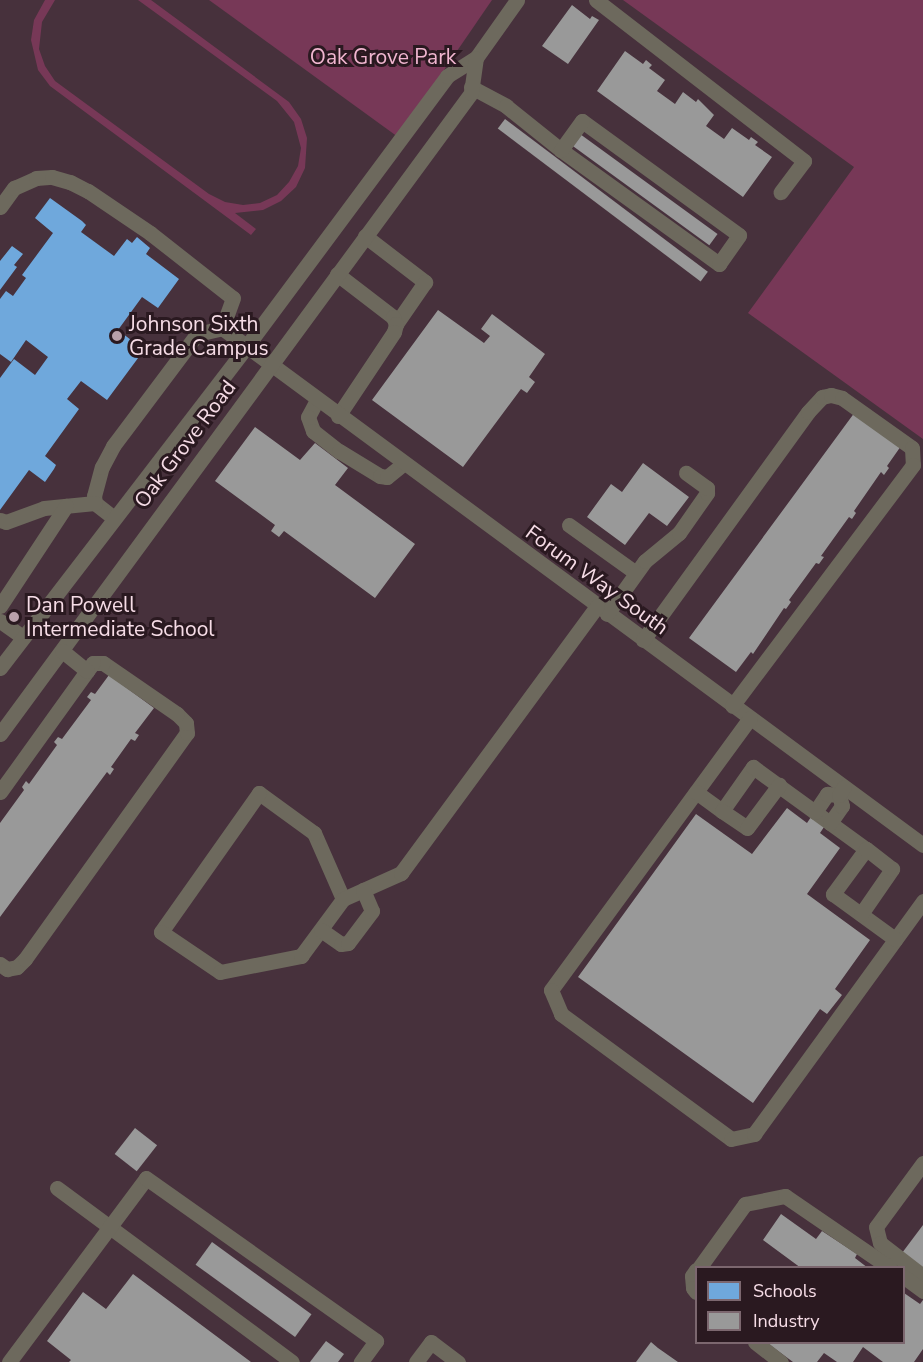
<!DOCTYPE html>
<style>
body{margin:0}
#map{position:relative;width:923px;height:1362px;overflow:hidden;background:#47313c;font-family:"Nunito Sans",sans-serif}
div>[style]{position:absolute}
.green>*{inset:0;background:#773857}
.schools>*{inset:0;background:#6fa8dc}
.industry>*{inset:0;background:#999;transform-origin:0 0}
.minor>*{height:15px;margin:-7.5px;padding:0 7.5px;transform-origin:7.5px;border-radius:7.5px;background:#6d695d}
.dots>*{width:16px;height:16px;translate:-50% -50%;box-sizing:border-box;border:3px solid #2a1920;border-radius:50%}
span{translate:-50% -50%;white-space:nowrap;text-align:center;line-height:1.15;-webkit-text-stroke:6px #2a1920;paint-order:stroke}
.park-label{font-size:21px;color:#f1b6d0}
.poi-label{font-size:21px;color:#f6dce6}
.left{translate:0 -50%;text-align:left}
.street-label{font-size:21px;color:#f6dce6}
.legend{position:absolute;left:695px;top:1266px;width:210px;height:78px;box-sizing:border-box;background:#2a1920;border:2px solid #7c676f;margin:0;padding:8px 10px;list-style:none;font-size:18px;color:#f6dce6}
.legend li{display:flex;align-items:center;gap:12px;height:30px}
.legend b{width:30px;border:2px solid #7c676f}
</style>
<div id="map">
<div class="green">
<i style="clip-path:polygon(45px 0,55px 0,42px 22px,39px 49px,45px 66px,55px 81px,209px 194px,225px 202px,243px 205px,260px 203px,277px 195px,289px 182px,298px 166px,301px 148px,294px 122px,277px 101px,138px 0,151px 0,289px 102px,301px 119px,307px 138px,305px 168px,296px 187px,281px 201px,263px 210px,235px 213px,256px 229px,251px 235px,50px 86px,38px 70px,31px 40px,34px 20px)"></i>
<i style="clip-path:polygon(209px 0,492px 0,398px 137px)"></i>
<i style="clip-path:polygon(623px 0,923px 0,923px 439px,748px 313px,854px 167px)"></i>
</div>
<div class="schools">
<i style="clip-path:polygon(50px 198px,82px 221px,86px 225px,81px 232px,114px 256px,127px 239px,132px 243px,137px 237px,150px 248px,146px 254px,179px 279px,158px 308px,142px 297px,118px 330px,144px 350px,107px 400px,81px 381px,67px 399px,79px 409px,45px 456px,56px 465px,54px 469px,45px 482px,29px 470px,0 510px,0 378px,14px 359px,35px 375px,48px 357px,26px 340px,11px 362px,0 354px,0 299px,6px 291px,13px 296px,26px 278px,22px 275px,53px 233px,35px 218px)"></i>
<i style="clip-path:polygon(12px 246px,23px 254px,14px 265px,17px 267px,0 290px,0 261px)"></i>
</div>
<div class="industry">
<i style="clip-path:polygon(572px 5px,590px 19px,592px 16px,599px 20px,568px 64px,542px 46px)"></i>
<i style="clip-path:polygon(625px 51px,643px 64px,646px 60px,652px 65px,649px 68px,665px 80px,657px 91px,675px 104px,683px 92px,696px 102px,698px 99px,714px 115px,706px 126px,724px 139px,732px 128px,749px 140px,751px 137px,758px 142px,755px 145px,772px 157px,743px 197px,597px 91px)"></i>
<i style="left:505px;top:119px;width:254px;height:12px;rotate:37deg"></i>
<i style="left:580px;top:134px;width:170px;height:14px;rotate:36deg"></i>
<i style="clip-path:polygon(438px 310px,484px 343px,490px 336px,481px 329px,492px 314px,545px 354px,529px 377px,535px 382px,527px 393px,521px 389px,463px 467px,372px 400px)"></i>
<i style="clip-path:polygon(855px 412px,901px 446px,887px 466px,889px 468px,884px 475px,881px 472px,854px 511px,856px 513px,852px 519px,849px 517px,821px 556px,824px 557px,819px 564px,816px 563px,789px 600px,791px 602px,786px 609px,784px 608px,753px 654px,751px 652px,736px 672px,689px 638px)"></i>
<i style="clip-path:polygon(255px 427px,300px 460px,315px 443px,348px 468px,335px 485px,415px 544px,375px 598px,284px 531px,279px 537px,271px 531px,275px 525px,215px 481px)"></i>
<i style="clip-path:polygon(643px 463px,689px 497px,667px 526px,649px 513px,625px 545px,587px 517px,611px 484px,622px 492px)"></i>
<i style="clip-path:polygon(109px 675px,154px 708px,135px 733px,139px 735px,135px 741px,131px 739px,111px 767px,114px 769px,110px 775px,107px 772px,0 917px,0 823px,24px 790px,22px 787px,26px 781px,29px 784px,57px 745px,54px 742px,58px 737px,62px 739px,91px 700px,87px 697px,91px 692px,95px 694px)"></i>
<i style="clip-path:polygon(787px 808px,807px 823px,811px 817px,824px 827px,820px 833px,840px 848px,807px 894px,870px 940px,835px 989px,842px 995px,827px 1014px,820px 1009px,753px 1103px,578px 977px,696px 814px,752px 854px)"></i>
<i style="left:135px;top:1128px;width:28px;height:33px;rotate:38deg"></i>
<i style="clip-path:polygon(781px 1214px,816px 1239px,822px 1231px,857px 1254px,855px 1258px,868px 1268px,801px 1268px,763px 1240px)"></i>
<i style="clip-path:polygon(923px 1225px,923px 1269px,902px 1253px)"></i>
<i style="left:212px;top:1242px;width:123px;height:28px;rotate:36deg"></i>
<i style="clip-path:polygon(133px 1274px,251px 1362px,69px 1362px,71px 1360px,47px 1341px,83px 1292px,106px 1309px)"></i>
<i style="clip-path:polygon(904px 1293px,920px 1304px,923px 1300px,923px 1349px,914px 1362px,883px 1362px,863px 1347px,853px 1362px,837px 1362px,824px 1353px,817px 1362px,793px 1362px,766px 1342px,904px 1342px)"></i>
<i style="clip-path:polygon(326px 1341px,344px 1354px,338px 1362px,310px 1362px)"></i>
<i style="clip-path:polygon(651px 1342px,658px 1348px,678px 1362px,636px 1362px)"></i>
</div>
<div class="minor">
<i style="left:596px;top:0;width:263px;rotate:37.7deg"></i>
<i style="left:804px;top:161px;width:39px;rotate:127deg"></i>
<i style="left:471px;top:87px;width:40px;rotate:28deg"></i>
<i style="left:506px;top:106px;width:70px;rotate:38.7deg"></i>
<i style="left:561px;top:150px;width:195px;rotate:35.8deg"></i>
<i style="left:719px;top:264px;width:35px;rotate:-55deg"></i>
<i style="left:739px;top:235px;width:194px;rotate:-144deg"></i>
<i style="left:582px;top:121px;width:36px;rotate:126deg"></i>
<i style="left:0;top:207px;width:24px;rotate:-54deg"></i>
<i style="left:14px;top:188px;width:24px;rotate:-24deg"></i>
<i style="left:36px;top:178px;width:16px;rotate:-4deg"></i>
<i style="left:52px;top:177px;width:19px;rotate:16deg"></i>
<i style="left:70px;top:182px;width:20px;rotate:27deg"></i>
<i style="left:88px;top:191px;width:75px;rotate:34.1deg"></i>
<i style="left:150px;top:233px;width:105px;rotate:38.1deg"></i>
<i style="left:233px;top:298px;width:32px;rotate:110deg"></i>
<i style="left:365px;top:236px;width:76px;rotate:37.5deg"></i>
<i style="left:425px;top:282px;width:51px;rotate:124.6deg"></i>
<i style="left:337px;top:274px;width:71px;rotate:37.5deg"></i>
<i style="left:393px;top:317px;width:8px;rotate:67deg"></i>
<i style="left:396px;top:324px;width:8px;rotate:104deg"></i>
<i style="left:394px;top:332px;width:101px;rotate:123.7deg"></i>
<i style="left:317px;top:400px;width:19px;rotate:118deg"></i>
<i style="left:308px;top:417px;width:15px;rotate:70deg"></i>
<i style="left:313px;top:431px;width:33px;rotate:38deg"></i>
<i style="left:339px;top:451px;width:48px;rotate:31.4deg"></i>
<i style="left:380px;top:476px;width:7px;rotate:8deg"></i>
<i style="left:387px;top:477px;width:21px;rotate:-39deg"></i>
<i style="left:114px;top:518px;width:24px;rotate:-142deg"></i>
<i style="left:95px;top:503px;width:7px;rotate:-98deg"></i>
<i style="left:94px;top:496px;width:30px;rotate:-75deg"></i>
<i style="left:102px;top:467px;width:24px;rotate:-62deg"></i>
<i style="left:113px;top:446px;width:140px;rotate:-53.1deg"></i>
<i style="left:197px;top:334px;width:26px;rotate:-13deg"></i>
<i style="left:222px;top:328px;width:871px;rotate:36.41deg"></i>
<i style="left:0;top:520px;width:6px;rotate:18deg"></i>
<i style="left:6px;top:522px;width:40px;rotate:-20.2deg"></i>
<i style="left:44px;top:508px;width:51px;rotate:-5.6deg"></i>
<i style="left:569px;top:525px;width:82px;rotate:35.6deg"></i>
<i style="left:0;top:606px;width:120px;rotate:-56.6deg"></i>
<i style="left:607px;top:614px;width:65px;rotate:-54.4deg"></i>
<i style="left:645px;top:561px;width:44px;rotate:-39.5deg"></i>
<i style="left:679px;top:533px;width:49px;rotate:-55deg"></i>
<i style="left:707px;top:493px;width:5px;rotate:-90deg"></i>
<i style="left:707px;top:488px;width:26px;rotate:-144deg"></i>
<i style="left:0;top:621px;width:28px;rotate:35deg"></i>
<i style="left:643px;top:640px;width:281px;rotate:-54.1deg"></i>
<i style="left:808px;top:412px;width:21px;rotate:-47deg"></i>
<i style="left:822px;top:397px;width:9px;rotate:-13deg"></i>
<i style="left:831px;top:395px;width:11px;rotate:15deg"></i>
<i style="left:842px;top:398px;width:86px;rotate:35.5deg"></i>
<i style="left:912px;top:448px;width:17px;rotate:87deg"></i>
<i style="left:913px;top:465px;width:301px;rotate:126.9deg"></i>
<i style="left:0;top:668px;width:404px;rotate:-52.5deg"></i>
<i style="left:246px;top:347px;width:337px;rotate:-53.4deg"></i>
<i style="left:447px;top:76px;width:34px;rotate:-32deg"></i>
<i style="left:476px;top:58px;width:71px;rotate:-54.7deg"></i>
<i style="left:750px;top:718px;width:337px;rotate:126.2deg"></i>
<i style="left:551px;top:990px;width:26px;rotate:67deg"></i>
<i style="left:561px;top:1014px;width:211px;rotate:36.3deg"></i>
<i style="left:731px;top:1139px;width:24px;rotate:-12deg"></i>
<i style="left:754px;top:1134px;width:288px;rotate:-54deg"></i>
<i style="left:0;top:734px;width:795px;rotate:-53.69deg"></i>
<i style="left:471px;top:93px;width:35px;rotate:-82deg"></i>
<i style="left:0;top:792px;width:149px;rotate:-54.3deg"></i>
<i style="left:696px;top:792px;width:32px;rotate:36deg"></i>
<i style="left:722px;top:811px;width:54px;rotate:-54.8deg"></i>
<i style="left:753px;top:767px;width:140px;rotate:36deg"></i>
<i style="left:866px;top:849px;width:56px;rotate:126.3deg"></i>
<i style="left:833px;top:894px;width:77px;rotate:36deg"></i>
<i style="left:722px;top:811px;width:30px;rotate:34deg"></i>
<i style="left:747px;top:828px;width:54px;rotate:-53.3deg"></i>
<i style="left:815px;top:812px;width:22px;rotate:-56deg"></i>
<i style="left:827px;top:794px;width:12px;rotate:5deg"></i>
<i style="left:830px;top:823px;width:21px;rotate:-55deg"></i>
<i style="left:842px;top:806px;width:11px;rotate:-105deg"></i>
<i style="left:839px;top:795px;width:9px;rotate:-58deg"></i>
<i style="left:343px;top:899px;width:72px;rotate:-113.7deg"></i>
<i style="left:314px;top:833px;width:68px;rotate:-144deg"></i>
<i style="left:259px;top:793px;width:170px;rotate:125.2deg"></i>
<i style="left:161px;top:932px;width:71px;rotate:34.1deg"></i>
<i style="left:220px;top:972px;width:83px;rotate:-11.2deg"></i>
<i style="left:301px;top:956px;width:71px;rotate:-53.6deg"></i>
<i style="left:343px;top:899px;width:64px;rotate:-24.1deg"></i>
<i style="left:401px;top:873px;width:331px;rotate:-53.7deg"></i>
<i style="left:861px;top:914px;width:55px;rotate:-55.4deg"></i>
<i style="left:892px;top:869px;width:33px;rotate:-142deg"></i>
<i style="left:321px;top:930px;width:24px;rotate:35deg"></i>
<i style="left:341px;top:944px;width:7px;rotate:-8deg"></i>
<i style="left:348px;top:943px;width:40px;rotate:-53deg"></i>
<i style="left:372px;top:911px;width:23px;rotate:-113deg"></i>
<i style="left:0;top:964px;width:9px;rotate:36deg"></i>
<i style="left:7px;top:969px;width:10px;rotate:-11deg"></i>
<i style="left:17px;top:967px;width:11px;rotate:-45deg"></i>
<i style="left:25px;top:959px;width:278px;rotate:-54.4deg"></i>
<i style="left:187px;top:733px;width:10px;rotate:-96deg"></i>
<i style="left:186px;top:723px;width:13px;rotate:-135deg"></i>
<i style="left:177px;top:714px;width:90px;rotate:-145.4deg"></i>
<i style="left:103px;top:663px;width:10px;rotate:180deg"></i>
<i style="left:93px;top:663px;width:10px;rotate:127deg"></i>
<i style="left:87px;top:671px;width:32px;rotate:-141deg"></i>
<i style="left:923px;top:1163px;width:79px;rotate:126.3deg"></i>
<i style="left:876px;top:1227px;width:16px;rotate:76deg"></i>
<i style="left:880px;top:1243px;width:54px;rotate:37.5deg"></i>
<i style="left:57px;top:1188px;width:292px;rotate:36.5deg"></i>
<i style="left:699px;top:1268px;width:79px;rotate:-54.3deg"></i>
<i style="left:745px;top:1204px;width:41px;rotate:-11.3deg"></i>
<i style="left:785px;top:1196px;width:127px;rotate:34.4deg"></i>
<i style="left:696px;top:1270px;width:7px;rotate:124deg"></i>
<i style="left:692px;top:1276px;width:12px;rotate:85deg"></i>
<i style="left:693px;top:1288px;width:5px;rotate:53deg"></i>
<i style="left:904px;top:1277px;width:24px;rotate:36deg"></i>
<i style="left:755px;top:1342px;width:33px;rotate:38deg"></i>
<i style="left:9px;top:1362px;width:229px;rotate:-53.3deg"></i>
<i style="left:146px;top:1178px;width:282px;rotate:35.3deg"></i>
<i style="left:376px;top:1341px;width:26px;rotate:126deg"></i>
<i style="left:416px;top:1362px;width:25px;rotate:-53deg"></i>
<i style="left:431px;top:1342px;width:34px;rotate:37deg"></i>
</div>
<div class="dots">
<i style="left:117px;top:336px;background:#b9a0aa"></i>
<i style="left:14px;top:617px;background:#b9a0aa"></i>
</div>
<div class="park-label">
<span style="left:383px;top:57px">Oak Grove Park</span>
</div>
<div class="poi-label">
<span class="left" style="left:129px;top:336px">Johnson Sixth<br>Grade Campus</span>
<span class="left" style="left:26px;top:617px">Dan Powell<br>Intermediate School</span>
</div>
<div class="street-label">
<span style="left:185px;top:444px;rotate:-53deg">Oak Grove Road</span>
<span style="left:597px;top:580px;rotate:36deg">Forum Way South</span>
</div>
<ul class="legend">
<li><b style="height:16px;background:#6fa8dc"></b>Schools</li>
<li><b style="height:16px;background:#999"></b>Industry</li>
</ul>
</div>
